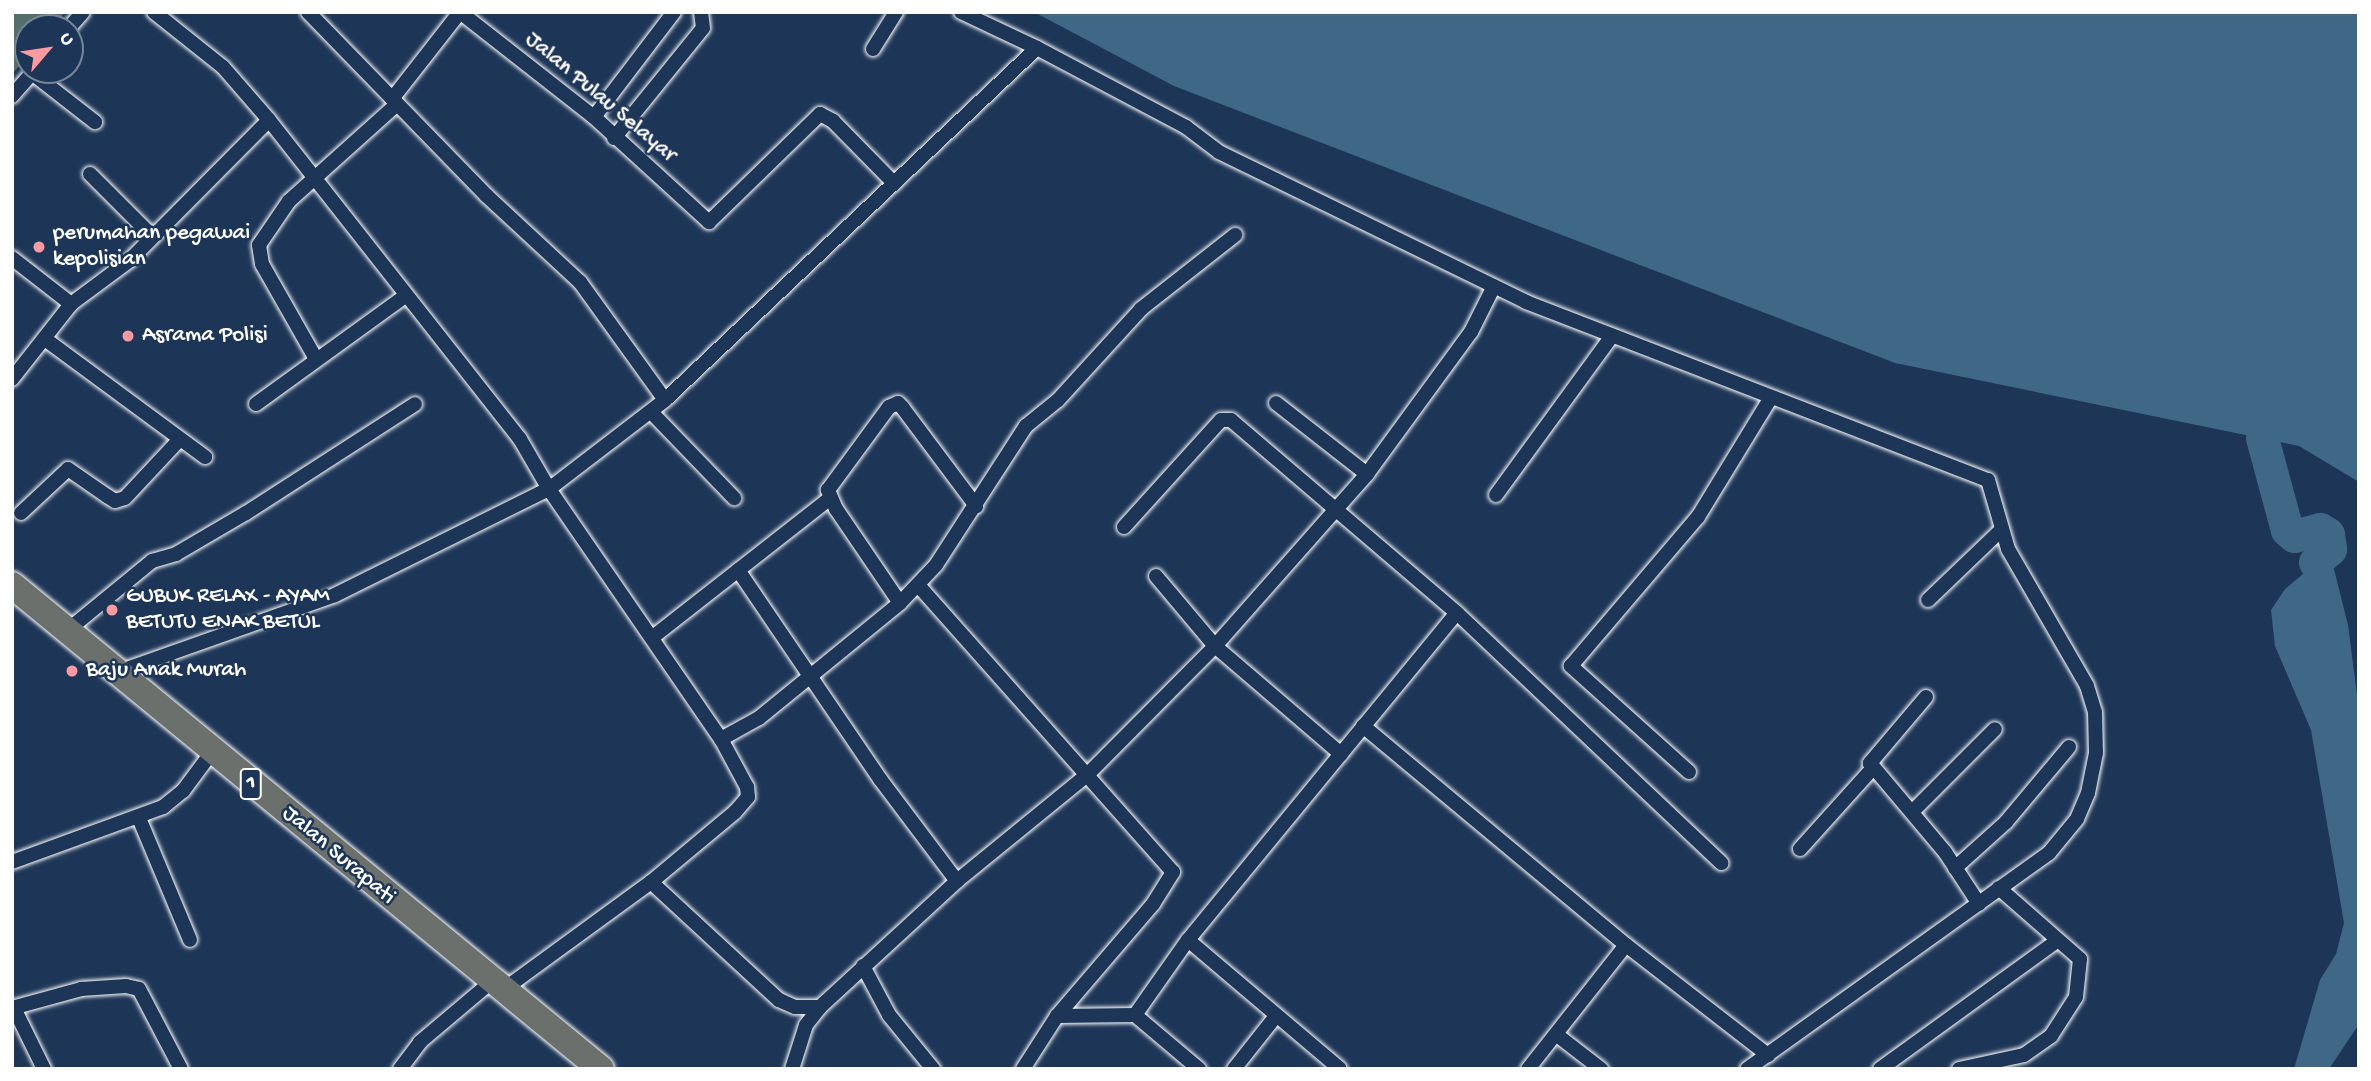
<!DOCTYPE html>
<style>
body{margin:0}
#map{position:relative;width:2371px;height:1081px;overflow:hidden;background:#1d3557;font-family:"Gochi Hand",sans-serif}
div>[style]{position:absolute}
.green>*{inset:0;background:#546e6b}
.water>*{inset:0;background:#3e6885}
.river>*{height:33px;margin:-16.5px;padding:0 16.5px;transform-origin:16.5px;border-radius:16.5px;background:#3e6885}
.roads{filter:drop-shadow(0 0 2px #fff) drop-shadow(0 0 2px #fff)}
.street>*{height:14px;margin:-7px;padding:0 7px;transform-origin:7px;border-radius:7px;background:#1d3557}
.highway>*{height:26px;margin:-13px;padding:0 13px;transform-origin:13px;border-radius:13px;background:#6b706d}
.dots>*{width:19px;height:19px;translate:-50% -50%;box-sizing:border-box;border:4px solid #1d3557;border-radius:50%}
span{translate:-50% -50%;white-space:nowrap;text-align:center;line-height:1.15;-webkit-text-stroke:5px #1d3557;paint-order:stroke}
.shield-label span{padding:2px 5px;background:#1d3557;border:2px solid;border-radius:5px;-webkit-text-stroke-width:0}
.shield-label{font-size:21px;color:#fff;font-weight:700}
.street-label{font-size:23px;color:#fff}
.poi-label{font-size:23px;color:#fff}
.left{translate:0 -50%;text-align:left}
.frame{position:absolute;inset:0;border:14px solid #fff;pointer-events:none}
.north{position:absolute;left:14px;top:14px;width:70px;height:70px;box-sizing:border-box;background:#1d3557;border:2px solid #77869a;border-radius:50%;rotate:61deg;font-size:19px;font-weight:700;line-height:28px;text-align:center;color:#fff}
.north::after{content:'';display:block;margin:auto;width:24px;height:32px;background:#ff9aa2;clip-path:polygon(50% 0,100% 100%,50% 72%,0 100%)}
</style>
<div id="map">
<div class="green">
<i style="clip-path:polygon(12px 12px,65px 12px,52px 28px,28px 28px,28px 56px,12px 74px)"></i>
</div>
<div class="water">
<i style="clip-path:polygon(1034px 12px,2359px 12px,2359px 482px,2299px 446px,1895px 363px,1174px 86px)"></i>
<i style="clip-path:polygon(2322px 558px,2333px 565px,2348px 625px,2359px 710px,2359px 1024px,2329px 1069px,2294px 1069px,2320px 980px,2336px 954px,2344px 923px,2311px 730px,2275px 646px,2271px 610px,2285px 589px)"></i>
</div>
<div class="river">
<i style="left:2262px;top:438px;width:95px;rotate:74.8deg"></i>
<i style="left:2287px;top:530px;width:9px;rotate:41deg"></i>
<i style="left:2294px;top:536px;width:27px;rotate:-15deg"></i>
<i style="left:2320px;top:529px;width:9px;rotate:32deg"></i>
<i style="left:2328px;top:534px;width:15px;rotate:82deg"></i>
<i style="left:2330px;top:549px;width:20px;rotate:139deg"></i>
</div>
<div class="roads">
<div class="street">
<i style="left:154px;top:12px;width:88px;rotate:38.6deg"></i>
<i style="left:223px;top:67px;width:70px;rotate:49deg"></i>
<i style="left:269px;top:120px;width:406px;rotate:51.8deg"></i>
<i style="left:520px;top:439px;width:58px;rotate:59.9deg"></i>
<i style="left:549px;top:489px;width:303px;rotate:55.5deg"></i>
<i style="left:721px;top:739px;width:55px;rotate:61.6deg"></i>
<i style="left:747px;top:787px;width:10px;rotate:84deg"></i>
<i style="left:748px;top:797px;width:20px;rotate:131deg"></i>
<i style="left:735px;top:812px;width:109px;rotate:140.2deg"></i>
<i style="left:651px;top:882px;width:183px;rotate:143.9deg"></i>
<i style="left:308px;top:12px;width:257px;rotate:45.8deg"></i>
<i style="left:487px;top:196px;width:127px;rotate:42.8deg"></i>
<i style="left:580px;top:282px;width:145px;rotate:54.2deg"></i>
<i style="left:961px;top:12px;width:84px;rotate:25.3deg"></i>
<i style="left:69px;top:28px;width:21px;rotate:-49deg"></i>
<i style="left:873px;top:49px;width:44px;rotate:-58.1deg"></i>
<i style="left:32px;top:73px;width:80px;rotate:37.9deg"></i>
<i style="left:12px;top:96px;width:35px;rotate:-49deg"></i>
<i style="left:392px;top:99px;width:110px;rotate:-52deg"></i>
<i style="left:460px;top:12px;width:170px;rotate:38.1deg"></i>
<i style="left:594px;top:117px;width:156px;rotate:42.4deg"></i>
<i style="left:709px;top:222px;width:155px;rotate:-44.2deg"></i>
<i style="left:820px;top:114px;width:15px;rotate:28deg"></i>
<i style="left:833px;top:121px;width:86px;rotate:45.5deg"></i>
<i style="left:594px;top:117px;width:132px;rotate:-52.7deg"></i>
<i style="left:614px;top:138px;width:141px;rotate:-51deg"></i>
<i style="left:703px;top:28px;width:16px;rotate:-97deg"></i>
<i style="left:90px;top:174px;width:88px;rotate:45deg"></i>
<i style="left:12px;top:258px;width:75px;rotate:37.9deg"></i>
<i style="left:45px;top:339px;width:199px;rotate:36.4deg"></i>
<i style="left:316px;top:359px;width:109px;rotate:-119.6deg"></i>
<i style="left:262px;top:264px;width:19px;rotate:-99deg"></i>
<i style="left:259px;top:245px;width:53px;rotate:-55.7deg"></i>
<i style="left:289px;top:201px;width:145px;rotate:-41.9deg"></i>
<i style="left:12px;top:379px;width:95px;rotate:-51.8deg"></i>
<i style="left:71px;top:304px;width:74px;rotate:-36.7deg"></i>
<i style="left:130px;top:260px;width:197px;rotate:-45.2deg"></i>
<i style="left:1276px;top:403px;width:115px;rotate:38deg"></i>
<i style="left:256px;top:404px;width:184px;rotate:-35.9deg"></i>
<i style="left:651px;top:412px;width:120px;rotate:46deg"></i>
<i style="left:1496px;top:495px;width:197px;rotate:-53.9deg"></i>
<i style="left:21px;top:513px;width:64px;rotate:-43.1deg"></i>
<i style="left:68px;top:469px;width:47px;rotate:34.7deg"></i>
<i style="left:107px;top:496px;width:9px;rotate:32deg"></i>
<i style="left:115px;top:501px;width:10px;rotate:-17deg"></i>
<i style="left:125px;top:498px;width:79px;rotate:-47deg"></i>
<i style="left:1124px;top:527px;width:144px;rotate:-47.8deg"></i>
<i style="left:1221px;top:420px;width:10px"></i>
<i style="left:1231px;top:420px;width:297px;rotate:40.5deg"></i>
<i style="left:1457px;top:613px;width:364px;rotate:43.4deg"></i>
<i style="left:738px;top:570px;width:253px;rotate:55.8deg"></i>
<i style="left:880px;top:779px;width:128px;rotate:53deg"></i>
<i style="left:1156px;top:576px;width:92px;rotate:49.9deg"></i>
<i style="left:1215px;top:646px;width:166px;rotate:40.6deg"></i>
<i style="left:918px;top:585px;width:384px;rotate:48.4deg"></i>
<i style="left:1173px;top:872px;width:38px;rotate:122deg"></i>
<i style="left:1153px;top:904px;width:148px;rotate:130.6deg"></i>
<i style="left:1057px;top:1016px;width:63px;rotate:122.7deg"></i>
<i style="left:1928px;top:600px;width:100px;rotate:-43.8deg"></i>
<i style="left:900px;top:603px;width:114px;rotate:-124.2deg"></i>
<i style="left:836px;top:509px;width:21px;rotate:-113deg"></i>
<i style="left:828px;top:490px;width:103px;rotate:-53.7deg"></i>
<i style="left:889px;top:407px;width:10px;rotate:-24deg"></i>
<i style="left:898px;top:403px;width:6px;rotate:45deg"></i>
<i style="left:902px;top:407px;width:124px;rotate:53.2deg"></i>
<i style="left:68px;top:630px;width:109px;rotate:-39.4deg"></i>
<i style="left:152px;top:561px;width:25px;rotate:-16deg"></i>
<i style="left:176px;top:554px;width:81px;rotate:-30.4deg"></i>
<i style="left:246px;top:513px;width:201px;rotate:-32.8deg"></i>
<i style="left:653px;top:637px;width:224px;rotate:-38.1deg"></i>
<i style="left:118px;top:672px;width:230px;rotate:-19.5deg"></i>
<i style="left:335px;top:595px;width:239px;rotate:-26.4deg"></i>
<i style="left:549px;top:489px;width:146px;rotate:-37.5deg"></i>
<i style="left:665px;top:400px;width:512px;rotate:-43.42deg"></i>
<i style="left:1037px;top:48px;width:169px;rotate:27.9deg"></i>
<i style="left:1186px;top:127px;width:41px;rotate:37.1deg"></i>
<i style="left:1219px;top:152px;width:342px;rotate:26deg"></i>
<i style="left:1526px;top:302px;width:495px;rotate:21.1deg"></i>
<i style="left:1988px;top:480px;width:72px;rotate:73.8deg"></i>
<i style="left:2008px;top:549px;width:158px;rotate:60deg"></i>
<i style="left:2087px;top:686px;width:27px;rotate:73deg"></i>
<i style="left:2095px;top:712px;width:41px;rotate:88.6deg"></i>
<i style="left:2096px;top:753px;width:41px;rotate:101.3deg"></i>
<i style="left:2088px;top:793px;width:28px;rotate:113deg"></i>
<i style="left:2077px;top:819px;width:44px;rotate:129.5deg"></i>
<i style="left:2049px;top:853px;width:371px;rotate:144.4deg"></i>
<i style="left:1926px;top:697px;width:87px;rotate:130.3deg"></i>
<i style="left:1870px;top:763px;width:116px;rotate:49.9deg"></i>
<i style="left:1945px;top:852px;width:62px;rotate:56.8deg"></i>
<i style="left:1363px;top:726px;width:342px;rotate:39.8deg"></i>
<i style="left:1626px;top:945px;width:180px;rotate:37.8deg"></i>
<i style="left:721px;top:739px;width:43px;rotate:-28.9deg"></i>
<i style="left:759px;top:718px;width:182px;rotate:-39.2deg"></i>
<i style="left:900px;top:603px;width:52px;rotate:-46.5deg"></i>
<i style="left:936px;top:565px;width:166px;rotate:-57.1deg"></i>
<i style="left:1026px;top:426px;width:41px;rotate:-39.1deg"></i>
<i style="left:1058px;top:400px;width:123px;rotate:-47.6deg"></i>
<i style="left:1141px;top:309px;width:120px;rotate:-38.2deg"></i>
<i style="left:1689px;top:772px;width:159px;rotate:-138.1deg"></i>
<i style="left:1571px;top:666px;width:196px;rotate:-49.6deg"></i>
<i style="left:1698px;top:517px;width:138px;rotate:-58.6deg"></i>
<i style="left:1912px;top:812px;width:117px;rotate:-45deg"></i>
<i style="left:139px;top:818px;width:132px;rotate:67.3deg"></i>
<i style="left:1800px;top:849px;width:108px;rotate:-48deg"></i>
<i style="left:12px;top:862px;width:161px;rotate:-20deg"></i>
<i style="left:163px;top:807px;width:26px;rotate:-39deg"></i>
<i style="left:183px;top:791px;width:49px;rotate:-53.4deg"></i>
<i style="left:1955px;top:868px;width:69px;rotate:-42deg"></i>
<i style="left:2006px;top:822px;width:98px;rotate:-50deg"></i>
<i style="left:651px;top:882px;width:174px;rotate:42.7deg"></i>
<i style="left:779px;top:1000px;width:17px;rotate:24deg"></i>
<i style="left:795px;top:1007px;width:25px"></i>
<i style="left:1188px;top:940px;width:199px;rotate:40.3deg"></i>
<i style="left:863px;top:966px;width:55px;rotate:62deg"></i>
<i style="left:889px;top:1015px;width:70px;rotate:50.8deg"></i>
<i style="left:12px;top:1008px;width:72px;rotate:-15.4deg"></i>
<i style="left:81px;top:989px;width:45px;rotate:-3.8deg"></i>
<i style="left:126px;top:986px;width:13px;rotate:13deg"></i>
<i style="left:139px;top:989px;width:90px;rotate:62.3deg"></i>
<i style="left:14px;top:1008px;width:68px;rotate:63.8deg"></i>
<i style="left:1135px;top:1015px;width:92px;rotate:-54.8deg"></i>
<i style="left:1188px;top:940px;width:423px;rotate:-50.6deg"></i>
<i style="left:1057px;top:1016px;width:78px;rotate:-0.7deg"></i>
<i style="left:1135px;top:1015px;width:84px;rotate:40.2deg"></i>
<i style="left:1557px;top:1035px;width:56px;rotate:37.7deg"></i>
<i style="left:400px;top:1069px;width:34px;rotate:-53deg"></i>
<i style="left:420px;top:1042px;width:93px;rotate:-40.2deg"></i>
<i style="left:792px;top:1069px;width:46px;rotate:-72.3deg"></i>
<i style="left:806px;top:1025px;width:23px;rotate:-52deg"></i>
<i style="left:820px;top:1007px;width:186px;rotate:-42.6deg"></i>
<i style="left:957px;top:881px;width:169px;rotate:-39.2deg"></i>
<i style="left:1088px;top:774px;width:180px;rotate:-45.2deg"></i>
<i style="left:1215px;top:646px;width:230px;rotate:-48.5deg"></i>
<i style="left:1367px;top:474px;width:176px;rotate:-53.8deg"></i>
<i style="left:1471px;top:332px;width:51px;rotate:-63.4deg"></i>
<i style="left:1234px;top:1069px;width:68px;rotate:-51.6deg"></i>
<i style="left:1528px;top:1069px;width:158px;rotate:-51.7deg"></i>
<i style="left:1880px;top:1069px;width:218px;rotate:-35.9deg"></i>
<i style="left:1959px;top:1069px;width:66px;rotate:-12.2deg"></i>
<i style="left:2024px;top:1055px;width:33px;rotate:-35deg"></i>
<i style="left:2051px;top:1036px;width:46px;rotate:-57.3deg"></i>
<i style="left:2076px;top:997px;width:38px;rotate:-84deg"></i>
<i style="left:2080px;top:959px;width:108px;rotate:-138.8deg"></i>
</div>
<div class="highway">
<i style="left:12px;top:585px;width:762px;rotate:39.41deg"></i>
</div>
</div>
<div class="dots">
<i style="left:39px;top:247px;background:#ff9aa2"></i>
<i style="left:128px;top:336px;background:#ff9aa2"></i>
<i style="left:112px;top:610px;background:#ff9aa2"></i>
<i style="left:72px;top:671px;background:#ff9aa2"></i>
</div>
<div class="shield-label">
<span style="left:251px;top:784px">1</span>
</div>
<div class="street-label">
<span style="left:600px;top:98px;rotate:40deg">Jalan Pulau Selayar</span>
<span style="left:338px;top:856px;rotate:40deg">Jalan Surapati</span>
</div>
<div class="poi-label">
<span class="left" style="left:53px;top:247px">perumahan pegawai<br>kepolisian</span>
<span class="left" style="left:142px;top:336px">Asrama Polisi</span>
<span class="left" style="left:126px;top:610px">GUBUK RELAX - AYAM<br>BETUTU ENAK BETUL</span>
<span class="left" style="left:86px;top:671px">Baju Anak Murah</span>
</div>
<div class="frame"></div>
<div class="north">U</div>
</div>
